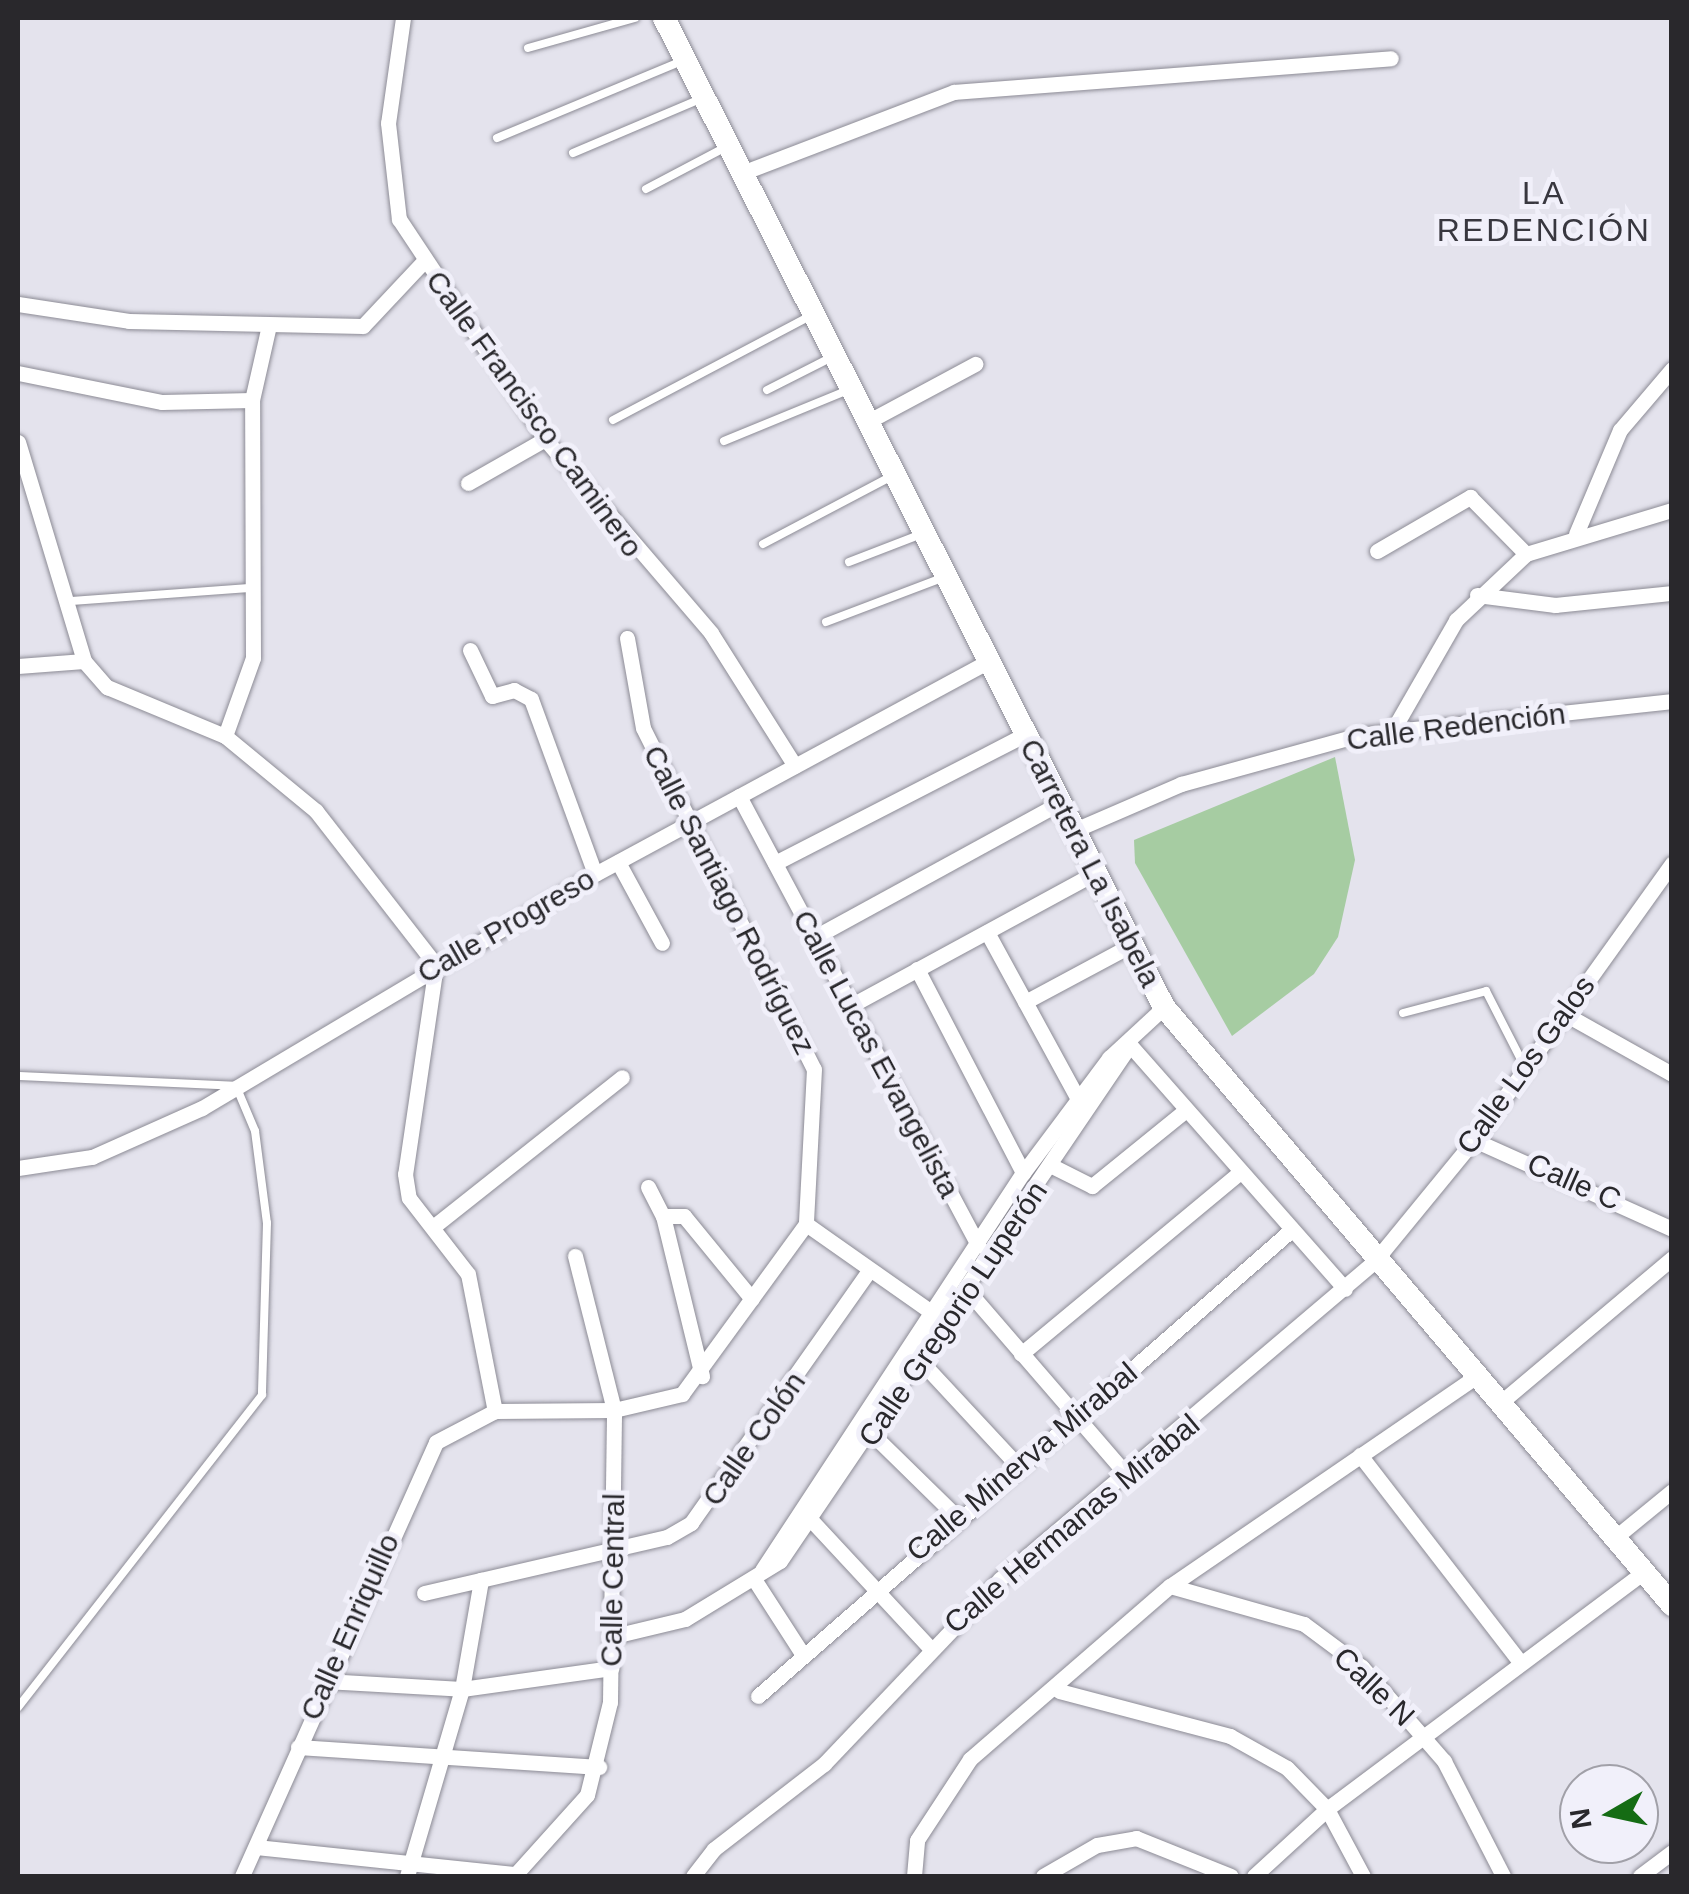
<!DOCTYPE html>
<meta charset="utf-8">
<style>
body{margin:0}
#map{position:relative;width:1689px;height:1894px;overflow:hidden;background:#e4e3ed;font-family:Arial,sans-serif}
div>[style]{position:absolute}
.green>*{inset:0;background:#a6cca2}
.roads{filter:drop-shadow(0 0 2px #8c8b95) drop-shadow(0 0 2px #8c8b95)}
.service>*{height:8px;margin:-4px;padding:0 4px;transform-origin:4px;border-radius:4px;background:#fff}
.minor>*{height:15px;margin:-7.5px;padding:0 7.5px;transform-origin:7.5px;border-radius:7.5px;background:#fff}
.secondary>*{height:22px;margin:-11px;padding:0 11px;transform-origin:11px;border-radius:11px;background:#fff}
span{translate:-50% -50%;white-space:nowrap;text-align:center;line-height:1.15;-webkit-text-stroke:10px #f1f0fa;paint-order:stroke}
.street-label{font-size:30px;color:#29282c}
.neighbourhood-label{font-size:32px;color:#38373f;letter-spacing:2.5px}
.frame{position:absolute;inset:0;border:20px solid #29282c;pointer-events:none}
.north{position:absolute;left:1559px;top:1764px;width:100px;height:100px;box-sizing:border-box;background:#f1f0fa;border:2px solid #a1a0a8;border-radius:50%;rotate:261deg;font-size:28px;font-weight:700;line-height:40px;text-align:center;color:#29282c}
.north::after{content:'';display:block;margin:auto;width:35px;height:45px;background:#156c14;clip-path:polygon(50% 0,100% 100%,50% 72%,0 100%)}
</style>
<div id="map">
<div class="green">
<i style="clip-path:polygon(1335px 757px,1355px 860px,1338px 937px,1314px 974px,1232px 1036px,1135px 863px,1134px 840px)"></i>
</div>
<div class="roads">
<div class="service">
<i style="left:528px;top:48px;width:111px;rotate:-15.7deg"></i>
<i style="left:497px;top:138px;width:200px;rotate:-22.6deg"></i>
<i style="left:573px;top:153px;width:138px;rotate:-23deg"></i>
<i style="left:646px;top:189px;width:90px;rotate:-27.7deg"></i>
<i style="left:767px;top:390px;width:71px;rotate:-26.9deg"></i>
<i style="left:613px;top:420px;width:225px;rotate:-27.8deg"></i>
<i style="left:724px;top:441px;width:132px;rotate:-22.3deg"></i>
<i style="left:763px;top:544px;width:144px;rotate:-27.8deg"></i>
<i style="left:849px;top:562px;width:75px;rotate:-21.1deg"></i>
<i style="left:72px;top:601px;width:177px;rotate:-4.2deg"></i>
<i style="left:826px;top:622px;width:124px;rotate:-20.8deg"></i>
<i style="left:1403px;top:1013px;width:86px;rotate:-14.8deg"></i>
<i style="left:1486px;top:991px;width:88px;rotate:62.9deg"></i>
<i style="left:18px;top:1076px;width:218px;rotate:2.6deg"></i>
<i style="left:236px;top:1086px;width:49px;rotate:67.1deg"></i>
<i style="left:255px;top:1131px;width:93px;rotate:82.6deg"></i>
<i style="left:267px;top:1223px;width:172px;rotate:91.7deg"></i>
<i style="left:262px;top:1395px;width:396px;rotate:128deg"></i>
</div>
<div class="minor">
<i style="left:403px;top:18px;width:106px;rotate:98.1deg"></i>
<i style="left:388px;top:123px;width:97px;rotate:83.5deg"></i>
<i style="left:399px;top:219px;width:264px;rotate:56.4deg"></i>
<i style="left:545px;top:439px;width:255px;rotate:49.4deg"></i>
<i style="left:711px;top:633px;width:157px;rotate:57.7deg"></i>
<i style="left:739px;top:174px;width:230px;rotate:-20.9deg"></i>
<i style="left:954px;top:92px;width:438px;rotate:-4.4deg"></i>
<i style="left:18px;top:304px;width:112px;rotate:8.7deg"></i>
<i style="left:129px;top:321px;width:234px;rotate:1.2deg"></i>
<i style="left:363px;top:326px;width:89px;rotate:-46.8deg"></i>
<i style="left:18px;top:373px;width:147px;rotate:11.4deg"></i>
<i style="left:162px;top:402px;width:90px;rotate:-1.3deg"></i>
<i style="left:867px;top:422px;width:123px;rotate:-28.2deg"></i>
<i style="left:18px;top:442px;width:229px;rotate:73.2deg"></i>
<i style="left:84px;top:661px;width:35px;rotate:49deg"></i>
<i style="left:107px;top:687px;width:128px;rotate:22.6deg"></i>
<i style="left:225px;top:736px;width:118px;rotate:39.5deg"></i>
<i style="left:316px;top:811px;width:195px;rotate:52.1deg"></i>
<i style="left:436px;top:965px;width:211px;rotate:98.4deg"></i>
<i style="left:405px;top:1174px;width:24px;rotate:81deg"></i>
<i style="left:409px;top:1198px;width:96px;rotate:52.2deg"></i>
<i style="left:468px;top:1274px;width:140px;rotate:78.9deg"></i>
<i style="left:468px;top:483px;width:89px;rotate:-29.7deg"></i>
<i style="left:1576px;top:534px;width:113px;rotate:-67.1deg"></i>
<i style="left:1620px;top:430px;width:80px;rotate:-49.6deg"></i>
<i style="left:1377px;top:551px;width:108px;rotate:-30.1deg"></i>
<i style="left:1470px;top:497px;width:80px;rotate:45.5deg"></i>
<i style="left:1477px;top:595px;width:79px;rotate:7.3deg"></i>
<i style="left:1555px;top:605px;width:118px;rotate:-5.9deg"></i>
<i style="left:627px;top:638px;width:91px;rotate:79.9deg"></i>
<i style="left:643px;top:728px;width:381px;rotate:63.4deg"></i>
<i style="left:814px;top:1069px;width:155px;rotate:93deg"></i>
<i style="left:470px;top:650px;width:51px;rotate:64.4deg"></i>
<i style="left:492px;top:696px;width:23px;rotate:-15deg"></i>
<i style="left:514px;top:690px;width:19px;rotate:28deg"></i>
<i style="left:531px;top:699px;width:186px;rotate:69.9deg"></i>
<i style="left:18px;top:666px;width:66px;rotate:-4.3deg"></i>
<i style="left:1394px;top:728px;width:125px;rotate:-60.1deg"></i>
<i style="left:1456px;top:620px;width:96px;rotate:-43.3deg"></i>
<i style="left:1526px;top:554px;width:152px;rotate:-16.8deg"></i>
<i style="left:225px;top:736px;width:83px;rotate:-70.3deg"></i>
<i style="left:253px;top:658px;width:258px;rotate:-90.2deg"></i>
<i style="left:252px;top:400px;width:77px;rotate:-77.2deg"></i>
<i style="left:739px;top:796px;width:509px;rotate:61.97deg"></i>
<i style="left:1075px;top:830px;width:116px;rotate:-23.5deg"></i>
<i style="left:1181px;top:784px;width:185px;rotate:-15.4deg"></i>
<i style="left:1359px;top:735px;width:315px;rotate:-6.2deg"></i>
<i style="left:618px;top:862px;width:92px;rotate:61.5deg"></i>
<i style="left:775px;top:863px;width:280px;rotate:-27.2deg"></i>
<i style="left:987px;top:932px;width:190px;rotate:61.4deg"></i>
<i style="left:813px;top:938px;width:281px;rotate:-28.7deg"></i>
<i style="left:917px;top:969px;width:230px;rotate:62.5deg"></i>
<i style="left:1025px;top:1002px;width:123px;rotate:-28.2deg"></i>
<i style="left:850px;top:1006px;width:281px;rotate:-28.5deg"></i>
<i style="left:1565px;top:1014px;width:123px;rotate:29.3deg"></i>
<i style="left:1130px;top:1045px;width:325px;rotate:48.6deg"></i>
<i style="left:1474px;top:1140px;width:217px;rotate:24.2deg"></i>
<i style="left:1052px;top:1166px;width:45px;rotate:26.6deg"></i>
<i style="left:1092px;top:1186px;width:121px;rotate:-39deg"></i>
<i style="left:18px;top:1168px;width:75px;rotate:-8.5deg"></i>
<i style="left:92px;top:1157px;width:120px;rotate:-24deg"></i>
<i style="left:202px;top:1108px;width:457px;rotate:-30.8deg"></i>
<i style="left:595px;top:874px;width:448px;rotate:-28.4deg"></i>
<i style="left:648px;top:1187px;width:33px;rotate:63deg"></i>
<i style="left:663px;top:1216px;width:165px;rotate:76.3deg"></i>
<i style="left:663px;top:1216px;width:21px"></i>
<i style="left:684px;top:1216px;width:107px;rotate:50.7deg"></i>
<i style="left:806px;top:1224px;width:165px;rotate:35.1deg"></i>
<i style="left:433px;top:1227px;width:241px;rotate:-38.4deg"></i>
<i style="left:968px;top:1291px;width:243px;rotate:49.2deg"></i>
<i style="left:1021px;top:1354px;width:283px;rotate:-39.7deg"></i>
<i style="left:915px;top:1355px;width:151px;rotate:47.1deg"></i>
<i style="left:1500px;top:1403px;width:225px;rotate:-40.1deg"></i>
<i style="left:867px;top:1429px;width:126px;rotate:44.4deg"></i>
<i style="left:1360px;top:1455px;width:260px;rotate:52.3deg"></i>
<i style="left:812px;top:1521px;width:172px;rotate:47.1deg"></i>
<i style="left:1617px;top:1536px;width:71px;rotate:-39.3deg"></i>
<i style="left:762px;top:1570px;width:475px;rotate:-56.7deg"></i>
<i style="left:1023px;top:1173px;width:144px;rotate:-53.2deg"></i>
<i style="left:1109px;top:1058px;width:75px;rotate:-42.8deg"></i>
<i style="left:754px;top:1579px;width:90px;rotate:57.2deg"></i>
<i style="left:1170px;top:1586px;width:139px;rotate:15.8deg"></i>
<i style="left:1304px;top:1624px;width:72px;rotate:36.6deg"></i>
<i style="left:1362px;top:1667px;width:125px;rotate:48.9deg"></i>
<i style="left:1444px;top:1761px;width:129px;rotate:62.8deg"></i>
<i style="left:424px;top:1593px;width:249px;rotate:-13deg"></i>
<i style="left:667px;top:1537px;width:28px;rotate:-30deg"></i>
<i style="left:691px;top:1523px;width:307px;rotate:-54.8deg"></i>
<i style="left:614px;top:1636px;width:73px;rotate:-13.5deg"></i>
<i style="left:685px;top:1619px;width:111px;rotate:-31.4deg"></i>
<i style="left:780px;top:1561px;width:624px;rotate:-55.85deg"></i>
<i style="left:325px;top:1681px;width:137px;rotate:3.3deg"></i>
<i style="left:462px;top:1689px;width:151px;rotate:-8deg"></i>
<i style="left:1059px;top:1691px;width:177px;rotate:14.7deg"></i>
<i style="left:1230px;top:1736px;width:65px;rotate:29.3deg"></i>
<i style="left:1287px;top:1768px;width:57px;rotate:45.7deg"></i>
<i style="left:1327px;top:1809px;width:76px;rotate:61.8deg"></i>
<i style="left:758px;top:1696px;width:705px;rotate:-41.15deg"></i>
<i style="left:298px;top:1747px;width:302px;rotate:3.8deg"></i>
<i style="left:256px;top:1847px;width:259px;rotate:6deg"></i>
<i style="left:242px;top:1876px;width:475px;rotate:-65.9deg"></i>
<i style="left:436px;top:1442px;width:67px;rotate:-27.7deg"></i>
<i style="left:495px;top:1411px;width:119px;rotate:-0.5deg"></i>
<i style="left:614px;top:1410px;width:70px;rotate:-13.2deg"></i>
<i style="left:682px;top:1394px;width:210px;rotate:-53.9deg"></i>
<i style="left:407px;top:1876px;width:195px;rotate:-73.6deg"></i>
<i style="left:462px;top:1689px;width:111px;rotate:-80.1deg"></i>
<i style="left:514px;top:1876px;width:109px;rotate:-48deg"></i>
<i style="left:587px;top:1795px;width:96px;rotate:-76.1deg"></i>
<i style="left:610px;top:1702px;width:292px;rotate:-89.2deg"></i>
<i style="left:614px;top:1410px;width:159px;rotate:-104.2deg"></i>
<i style="left:693px;top:1876px;width:34px;rotate:-52deg"></i>
<i style="left:714px;top:1849px;width:139px;rotate:-37.7deg"></i>
<i style="left:824px;top:1764px;width:255px;rotate:-46.4deg"></i>
<i style="left:1000px;top:1579px;width:490px;rotate:-40.3deg"></i>
<i style="left:1374px;top:1262px;width:158px;rotate:-50.7deg"></i>
<i style="left:1474px;top:1140px;width:340px;rotate:-54.4deg"></i>
<i style="left:914px;top:1876px;width:36px;rotate:-85deg"></i>
<i style="left:917px;top:1840px;width:97px;rotate:-56.8deg"></i>
<i style="left:970px;top:1759px;width:264px;rotate:-40.9deg"></i>
<i style="left:1170px;top:1586px;width:370px;rotate:-34.4deg"></i>
<i style="left:1043px;top:1876px;width:62px;rotate:-29.9deg"></i>
<i style="left:1097px;top:1845px;width:40px;rotate:-10deg"></i>
<i style="left:1136px;top:1838px;width:102px;rotate:21.8deg"></i>
<i style="left:1254px;top:1876px;width:99px;rotate:-42.5deg"></i>
<i style="left:1327px;top:1809px;width:396px;rotate:-36.8deg"></i>
<i style="left:1640px;top:1876px;width:40px;rotate:-37deg"></i>
</div>
<div class="secondary">
<i style="left:664px;top:18px;width:1108px;rotate:63.18deg"></i>
<i style="left:1164px;top:1007px;width:785px;rotate:49.65deg"></i>
</div>
</div>
<div class="street-label">
<span style="left:534px;top:414px;rotate:54deg">Calle Francisco Caminero</span>
<span style="left:1456px;top:727px;rotate:-7deg">Calle Redención</span>
<span style="left:1090px;top:863px;rotate:63deg">Carretera La Isabela</span>
<span style="left:729px;top:900px;rotate:63deg">Calle Santiago Rodríguez</span>
<span style="left:506px;top:926px;rotate:-30deg">Calle Progreso</span>
<span style="left:876px;top:1054px;rotate:62deg">Calle Lucas Evangelista</span>
<span style="left:1526px;top:1065px;rotate:-54deg">Calle Los Galos</span>
<span style="left:1574px;top:1182px;rotate:24deg">Calle C</span>
<span style="left:953px;top:1314px;rotate:-56deg">Calle Gregorio Luperón</span>
<span style="left:754px;top:1439px;rotate:-55deg">Calle Colón</span>
<span style="left:1022px;top:1462px;rotate:-40deg">Calle Minerva Mirabal</span>
<span style="left:1072px;top:1524px;rotate:-40deg">Calle Hermanas Mirabal</span>
<span style="left:613px;top:1580px;rotate:-89deg">Calle Central</span>
<span style="left:350px;top:1627px;rotate:-66deg">Calle Enriquillo</span>
<span style="left:1374px;top:1687px;rotate:44deg">Calle N</span>
</div>
<div class="neighbourhood-label">
<span style="left:1544px;top:212px">LA<br>REDENCIÓN</span>
</div>
<div class="frame"></div>
<div class="north">N</div>
</div>
